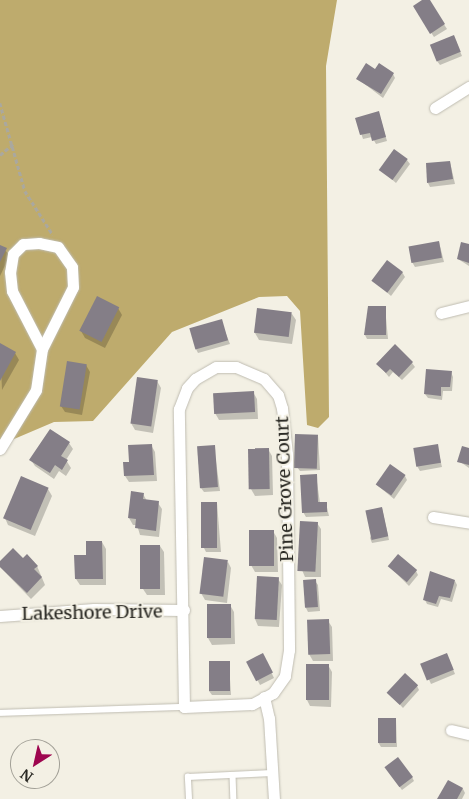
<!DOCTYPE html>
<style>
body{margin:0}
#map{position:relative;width:469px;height:799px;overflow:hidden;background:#f3f0e4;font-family:Merriweather,serif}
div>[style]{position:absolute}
.forest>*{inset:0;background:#beab6d}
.shadow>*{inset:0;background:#0003}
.building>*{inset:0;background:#847e87;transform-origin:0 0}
.path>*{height:2.5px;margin-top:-1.25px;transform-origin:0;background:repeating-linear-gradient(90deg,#aaa89f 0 4px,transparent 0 6.5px)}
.roads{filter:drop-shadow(0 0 1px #bfbcb1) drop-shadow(0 0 1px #bfbcb1)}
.lane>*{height:5.5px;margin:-2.75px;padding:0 2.75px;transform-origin:2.75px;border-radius:2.75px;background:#fff}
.street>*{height:11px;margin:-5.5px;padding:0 5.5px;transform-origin:5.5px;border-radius:5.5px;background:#fff}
span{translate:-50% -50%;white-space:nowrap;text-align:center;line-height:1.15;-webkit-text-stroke:4px #f3f0e4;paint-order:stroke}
.street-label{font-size:18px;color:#292823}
.north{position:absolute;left:10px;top:739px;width:50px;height:50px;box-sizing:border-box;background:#f3f0e4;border:1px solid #a2a097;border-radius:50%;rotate:215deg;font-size:14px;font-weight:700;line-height:20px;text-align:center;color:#292823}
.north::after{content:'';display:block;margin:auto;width:18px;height:22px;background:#9e064f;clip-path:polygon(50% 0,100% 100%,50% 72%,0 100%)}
</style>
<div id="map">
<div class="forest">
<i style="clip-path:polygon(0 0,337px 0,326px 66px,329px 417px,318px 428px,307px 425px,300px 311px,287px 296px,259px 297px,172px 332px,93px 421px,54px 422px,0 445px)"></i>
</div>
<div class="shadow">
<i style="clip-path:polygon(425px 0,428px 0,447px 29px,434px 37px,414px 7px)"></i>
<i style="clip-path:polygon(456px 41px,462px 56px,440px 65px,437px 61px)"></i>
<i style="clip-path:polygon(375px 71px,393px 74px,395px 78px,383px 98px,358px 79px)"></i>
<i style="clip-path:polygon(380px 117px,387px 141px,376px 144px,372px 137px,363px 139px,356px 118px)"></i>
<i style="clip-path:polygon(407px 160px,410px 164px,396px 183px,381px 170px)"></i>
<i style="clip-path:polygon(450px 162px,455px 184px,430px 187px,428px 183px)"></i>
<i style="clip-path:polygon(439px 242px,444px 262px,415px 267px,412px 262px)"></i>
<i style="clip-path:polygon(469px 245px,469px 266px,458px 259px)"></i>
<i style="clip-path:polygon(0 246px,10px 255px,0 276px)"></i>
<i style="clip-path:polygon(402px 272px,405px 277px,391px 296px,374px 281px)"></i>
<i style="clip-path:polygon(369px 307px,385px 307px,388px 339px,367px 339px,365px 335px)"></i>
<i style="clip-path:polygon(118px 308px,122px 315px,105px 348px,85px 338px,81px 331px)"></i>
<i style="clip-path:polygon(292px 314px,296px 320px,292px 344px,259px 340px,255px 333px)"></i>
<i style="clip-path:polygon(221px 321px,230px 344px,198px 353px,196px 349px)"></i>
<i style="clip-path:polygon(0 344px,15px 353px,19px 360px,2px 390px)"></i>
<i style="clip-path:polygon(412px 363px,415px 367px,402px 380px,393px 372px,389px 377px,378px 364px)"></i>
<i style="clip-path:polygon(86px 365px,90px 372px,82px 415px,65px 412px,61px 406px)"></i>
<i style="clip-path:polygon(427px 370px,451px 372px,453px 377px,452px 391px,443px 391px,442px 400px,428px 398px,425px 394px)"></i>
<i style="clip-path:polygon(157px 381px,161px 388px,153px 433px,135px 430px,131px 423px)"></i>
<i style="clip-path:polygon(253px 392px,257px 399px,258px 419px,219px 420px,215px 413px)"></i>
<i style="clip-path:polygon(318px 436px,320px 470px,300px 471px,297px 467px)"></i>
<i style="clip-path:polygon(69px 443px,73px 449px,66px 460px,71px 468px,66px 476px,59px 471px,54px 479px,35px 466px,31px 460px)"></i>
<i style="clip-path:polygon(151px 445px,155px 452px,157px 481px,129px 482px,125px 476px,130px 463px)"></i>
<i style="clip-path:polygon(214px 446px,220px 491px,204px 492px,201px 488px)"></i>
<i style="clip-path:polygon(437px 446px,442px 467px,420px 471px,417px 466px)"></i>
<i style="clip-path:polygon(268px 449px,272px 456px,273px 495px,255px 496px,251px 489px)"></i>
<i style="clip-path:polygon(469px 449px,469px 468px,459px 461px)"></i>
<i style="clip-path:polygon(316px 475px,320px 503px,326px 503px,329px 516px,306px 517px,303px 512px)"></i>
<i style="clip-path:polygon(405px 476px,407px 480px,394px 499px,377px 485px)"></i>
<i style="clip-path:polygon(48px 489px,52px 496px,35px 536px,8px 525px,5px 518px)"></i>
<i style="clip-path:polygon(132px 493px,143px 494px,147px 501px,158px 503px,162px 509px,159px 537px,140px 535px,137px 525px,133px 525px,129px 518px)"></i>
<i style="clip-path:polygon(217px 503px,221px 552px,206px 552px,204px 548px)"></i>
<i style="clip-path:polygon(382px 508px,389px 540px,372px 543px,370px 538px)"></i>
<i style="clip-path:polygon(317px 523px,321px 529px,321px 577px,305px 577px,302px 570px)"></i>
<i style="clip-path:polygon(273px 531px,277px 538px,278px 572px,255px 572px,251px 565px)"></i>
<i style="clip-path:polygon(102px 542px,106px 549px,106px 585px,80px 585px,76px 579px)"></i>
<i style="clip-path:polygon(160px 546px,164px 552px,165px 595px,147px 595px,143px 589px)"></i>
<i style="clip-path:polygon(23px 560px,37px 566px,45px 585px,31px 599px,0 567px,0 562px)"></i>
<i style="clip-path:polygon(228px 562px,231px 568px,227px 603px,205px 600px,201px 593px)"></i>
<i style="clip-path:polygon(389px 566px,416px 571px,418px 575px,409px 586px)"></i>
<i style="clip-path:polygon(258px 577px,278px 579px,282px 585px,279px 627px,258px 626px,255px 619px)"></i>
<i style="clip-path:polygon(304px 581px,315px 581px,318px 585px,320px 611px,308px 612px,306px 608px)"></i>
<i style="clip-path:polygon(455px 581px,457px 585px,452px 602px,441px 599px,438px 607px,427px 604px,425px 600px)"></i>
<i style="clip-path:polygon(230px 605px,234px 612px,235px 644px,212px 645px,208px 638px)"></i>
<i style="clip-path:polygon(328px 621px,332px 627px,333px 661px,313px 661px,309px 654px)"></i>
<i style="clip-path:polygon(265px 659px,274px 678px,260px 685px,248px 662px)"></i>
<i style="clip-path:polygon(449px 659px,455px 674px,431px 684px,422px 664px)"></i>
<i style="clip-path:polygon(229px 662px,231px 695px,212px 695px,209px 691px)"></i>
<i style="clip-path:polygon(328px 665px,332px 672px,331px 707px,310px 706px,307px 700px)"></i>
<i style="clip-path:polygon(417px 686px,419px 690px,403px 708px,389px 693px)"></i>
<i style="clip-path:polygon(396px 720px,397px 747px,381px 747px,378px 742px)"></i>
<i style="clip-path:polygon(388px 771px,412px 777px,414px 781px,402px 790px)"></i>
<i style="clip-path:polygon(449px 781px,463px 789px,465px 793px,462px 799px,439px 799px)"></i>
</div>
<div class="building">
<i style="clip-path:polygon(422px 0,430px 0,445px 24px,430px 34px,413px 6px)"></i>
<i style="left:454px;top:35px;width:18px;height:26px;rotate:68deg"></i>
<i style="clip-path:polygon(366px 63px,375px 69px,379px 63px,394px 73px,381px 94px,356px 79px)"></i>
<i style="clip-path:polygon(379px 111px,386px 137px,372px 141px,370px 133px,360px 135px,355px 118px)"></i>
<i style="left:394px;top:149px;width:17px;height:26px;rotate:36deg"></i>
<i style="clip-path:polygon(450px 161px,453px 179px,427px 183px,426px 163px)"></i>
<i style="left:439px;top:241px;width:17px;height:31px;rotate:80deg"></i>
<i style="clip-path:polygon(461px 242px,469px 244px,469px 263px,457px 259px)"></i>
<i style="clip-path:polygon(0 245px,7px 248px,0 262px)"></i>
<i style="left:387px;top:260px;width:20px;height:26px;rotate:37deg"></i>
<i style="left:97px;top:296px;width:25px;height:39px;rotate:27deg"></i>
<i style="clip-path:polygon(368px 306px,386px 306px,386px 335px,364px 335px)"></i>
<i style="left:257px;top:308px;width:35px;height:25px;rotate:7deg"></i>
<i style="left:222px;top:319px;width:22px;height:34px;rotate:74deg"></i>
<i style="clip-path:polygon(0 343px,16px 352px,0 381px)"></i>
<i style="clip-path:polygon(395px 344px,413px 362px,399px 377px,390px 369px,386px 373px,376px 364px)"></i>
<i style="left:67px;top:361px;width:20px;height:46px;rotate:9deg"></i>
<i style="clip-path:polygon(426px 369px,452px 371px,450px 387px,441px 387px,441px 396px,424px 394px)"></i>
<i style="left:137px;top:377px;width:21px;height:47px;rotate:8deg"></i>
<i style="left:254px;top:391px;width:21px;height:41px;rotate:87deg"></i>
<i style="clip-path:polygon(50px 429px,70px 442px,61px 456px,68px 460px,62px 470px,55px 465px,50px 473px,29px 460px)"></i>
<i style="left:295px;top:434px;width:23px;height:34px;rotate:2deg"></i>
<i style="clip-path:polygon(152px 444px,154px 475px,124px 476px,123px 462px,129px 462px,128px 445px)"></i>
<i style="left:438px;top:444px;width:19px;height:25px;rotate:81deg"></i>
<i style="left:215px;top:445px;width:42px;height:18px;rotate:86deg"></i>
<i style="clip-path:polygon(462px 446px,469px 448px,469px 465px,457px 462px)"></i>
<i style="left:269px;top:448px;width:41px;height:21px;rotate:89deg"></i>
<i style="left:390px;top:464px;width:19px;height:25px;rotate:35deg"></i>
<i style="clip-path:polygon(317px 474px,318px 502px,327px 502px,327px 512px,302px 513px,300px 475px)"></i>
<i style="left:21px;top:476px;width:30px;height:46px;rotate:23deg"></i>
<i style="clip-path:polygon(131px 491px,144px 493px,143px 499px,159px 501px,156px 531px,135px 528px,136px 519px,128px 518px)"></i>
<i style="left:201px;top:502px;width:16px;height:46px"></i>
<i style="left:382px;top:507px;width:30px;height:17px;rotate:78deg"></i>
<i style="left:300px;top:521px;width:18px;height:50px;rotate:3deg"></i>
<i style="left:249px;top:530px;width:25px;height:36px"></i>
<i style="clip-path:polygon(86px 541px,102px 541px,103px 579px,75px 579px,74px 555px,86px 555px)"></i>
<i style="left:140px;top:545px;width:20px;height:44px"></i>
<i style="clip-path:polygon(13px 548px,23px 558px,27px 554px,38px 566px,34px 569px,42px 577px,27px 593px,0 567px,0 561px)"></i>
<i style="left:398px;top:554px;width:25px;height:16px;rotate:40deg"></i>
<i style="left:204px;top:557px;width:24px;height:37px;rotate:7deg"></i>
<i style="clip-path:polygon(430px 571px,455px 580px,450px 598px,439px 596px,436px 604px,423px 600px)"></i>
<i style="left:257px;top:576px;width:22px;height:43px;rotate:3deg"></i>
<i style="left:316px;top:579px;width:28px;height:13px;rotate:86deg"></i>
<i style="left:207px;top:604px;width:24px;height:34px"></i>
<i style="left:329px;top:619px;width:35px;height:22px;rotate:88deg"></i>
<i style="left:263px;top:653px;width:22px;height:19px;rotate:63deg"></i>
<i style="left:447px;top:653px;width:18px;height:29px;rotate:68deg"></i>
<i style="left:209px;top:661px;width:21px;height:30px"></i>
<i style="left:306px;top:664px;width:23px;height:36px"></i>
<i style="left:405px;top:673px;width:18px;height:27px;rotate:43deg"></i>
<i style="left:378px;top:718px;width:18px;height:25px"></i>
<i style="left:398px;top:757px;width:25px;height:17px;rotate:53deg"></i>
<i style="clip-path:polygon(448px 780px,463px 788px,457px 799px,437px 799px)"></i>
</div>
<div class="path">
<i style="left:0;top:103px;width:91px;rotate:74.1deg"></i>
<i style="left:25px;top:191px;width:52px;rotate:57.5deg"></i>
<i style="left:0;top:155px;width:17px;rotate:-40deg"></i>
</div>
<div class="roads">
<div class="lane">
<i style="left:0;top:713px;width:184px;rotate:-1.9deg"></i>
<i style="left:233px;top:775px;width:24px;rotate:88deg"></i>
<i style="left:189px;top:799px;width:22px;rotate:-93deg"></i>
<i style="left:188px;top:777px;width:84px;rotate:-2.7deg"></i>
</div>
<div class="street">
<i style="left:435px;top:108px;width:40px;rotate:-32deg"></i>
<i style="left:441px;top:313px;width:29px;rotate:-14deg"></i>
<i style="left:216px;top:367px;width:20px"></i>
<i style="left:236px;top:367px;width:30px;rotate:23deg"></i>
<i style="left:264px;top:379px;width:21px;rotate:49deg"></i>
<i style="left:278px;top:395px;width:14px;rotate:73deg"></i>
<i style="left:282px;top:408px;width:46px;rotate:83.8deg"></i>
<i style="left:287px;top:454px;width:196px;rotate:89.4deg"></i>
<i style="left:289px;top:650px;width:26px;rotate:99deg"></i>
<i style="left:285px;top:676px;width:21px;rotate:125deg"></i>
<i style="left:273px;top:693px;width:24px;rotate:152deg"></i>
<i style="left:252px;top:704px;width:68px;rotate:177.5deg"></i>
<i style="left:184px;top:707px;width:298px;rotate:-91deg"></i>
<i style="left:179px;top:409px;width:22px;rotate:-69deg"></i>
<i style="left:187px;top:388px;width:12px;rotate:-48deg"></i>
<i style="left:195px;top:379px;width:24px;rotate:-30deg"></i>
<i style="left:0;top:449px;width:69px;rotate:-58.6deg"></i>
<i style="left:36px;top:390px;width:41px;rotate:-81.7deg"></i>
<i style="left:42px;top:349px;width:69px;rotate:-63.4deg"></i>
<i style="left:73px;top:287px;width:20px;rotate:-93deg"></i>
<i style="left:72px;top:267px;width:24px;rotate:-125deg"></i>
<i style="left:58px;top:247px;width:19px;rotate:-168deg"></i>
<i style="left:39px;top:243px;width:16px;rotate:176deg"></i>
<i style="left:23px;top:244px;width:14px;rotate:135deg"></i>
<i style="left:13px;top:254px;width:18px;rotate:99deg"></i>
<i style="left:10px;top:272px;width:19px;rotate:84deg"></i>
<i style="left:12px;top:291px;width:65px;rotate:62.7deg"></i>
<i style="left:433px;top:517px;width:36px;rotate:9deg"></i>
<i style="left:0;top:616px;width:94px;rotate:-4.3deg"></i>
<i style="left:94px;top:609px;width:90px;rotate:0.6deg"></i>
<i style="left:264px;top:697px;width:22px;rotate:77deg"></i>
<i style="left:269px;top:718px;width:81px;rotate:86.5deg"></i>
<i style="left:451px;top:730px;width:18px;rotate:13deg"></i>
</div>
</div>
<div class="street-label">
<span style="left:285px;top:489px;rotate:-92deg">Pine Grove Court</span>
<span style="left:92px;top:613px;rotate:-1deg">Lakeshore Drive</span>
</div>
<div class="north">N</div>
</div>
